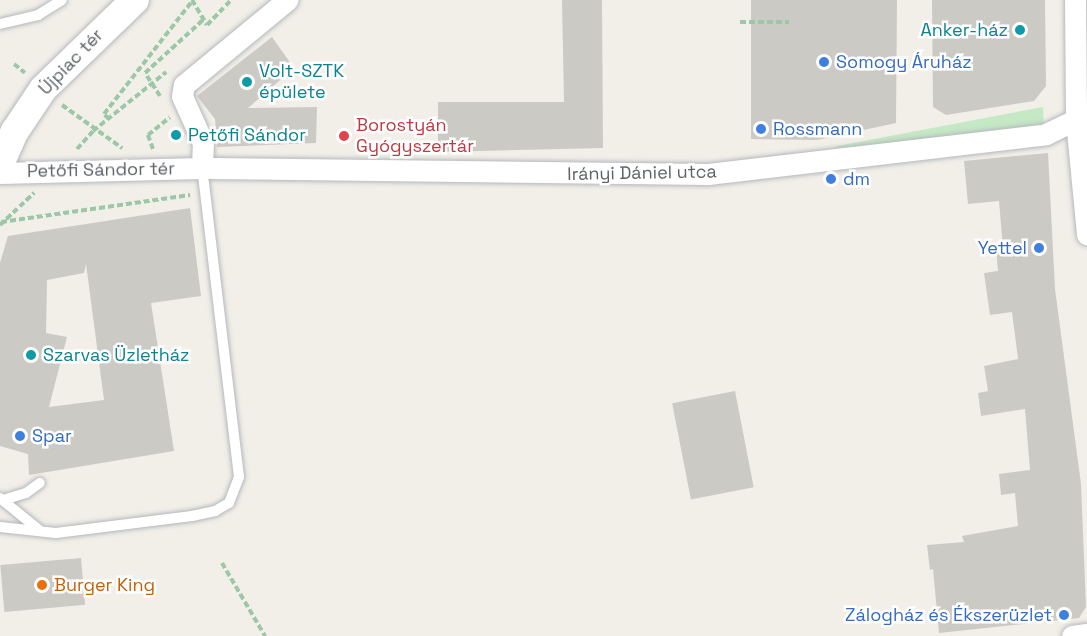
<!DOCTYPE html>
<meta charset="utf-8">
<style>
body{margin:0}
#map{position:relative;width:1087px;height:636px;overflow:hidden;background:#f1efe8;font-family:"Space Grotesk",sans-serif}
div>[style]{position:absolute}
.green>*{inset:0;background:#c5e8c5}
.building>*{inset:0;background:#cccac5;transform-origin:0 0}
.path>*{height:4px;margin-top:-2px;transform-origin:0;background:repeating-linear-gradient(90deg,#9cc7a9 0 6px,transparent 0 9px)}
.roads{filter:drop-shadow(0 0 2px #b5b8bc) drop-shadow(0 0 2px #b5b8bc)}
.lane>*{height:10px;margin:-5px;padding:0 5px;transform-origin:5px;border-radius:5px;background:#fff}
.street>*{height:21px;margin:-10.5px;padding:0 10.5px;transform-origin:10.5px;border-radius:10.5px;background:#fff}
.secondary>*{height:28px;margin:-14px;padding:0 14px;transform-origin:14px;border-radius:14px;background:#fff}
.dots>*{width:16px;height:16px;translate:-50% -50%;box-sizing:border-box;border:3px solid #fff;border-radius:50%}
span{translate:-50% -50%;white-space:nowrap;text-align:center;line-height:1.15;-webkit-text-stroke:5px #fff;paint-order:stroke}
.culture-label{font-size:18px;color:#0d838f}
.right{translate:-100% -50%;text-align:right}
.left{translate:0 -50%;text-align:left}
.street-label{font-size:18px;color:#5f6368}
.shop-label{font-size:18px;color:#366cbe}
.health-label{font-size:18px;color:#be3a42}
.food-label{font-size:18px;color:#c56008}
</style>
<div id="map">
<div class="green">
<i style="clip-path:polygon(1043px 107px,1044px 131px,897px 148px,832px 147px)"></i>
</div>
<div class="building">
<i style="clip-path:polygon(562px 0,602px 0,603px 148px,438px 152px,438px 102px,564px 102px)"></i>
<i style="clip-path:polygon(751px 0,897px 0,896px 123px,817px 140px,751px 139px)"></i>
<i style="clip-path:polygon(932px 0,1045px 0,1046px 86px,1034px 101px,946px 115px,933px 107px)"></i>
<i style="clip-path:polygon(272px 37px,294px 68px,248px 108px,317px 107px,316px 143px,217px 147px,215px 119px,197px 96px)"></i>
<i style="clip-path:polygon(1048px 153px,1055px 289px,1081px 484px,1086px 607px,1079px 618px,939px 633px,933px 569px,930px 570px,927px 545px,964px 542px,962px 536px,1018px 526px,1015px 493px,1001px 495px,999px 474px,1030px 470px,1025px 409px,981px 416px,978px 393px,988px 391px,984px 366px,1018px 359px,1012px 312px,990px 315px,984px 273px,998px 271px,996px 248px,1003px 248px,999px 201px,968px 204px,964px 161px)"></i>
<i style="clip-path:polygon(evenodd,190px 208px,201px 296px,151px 303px,174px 451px,29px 475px,28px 454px,0 446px,0 263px,8px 236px,190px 208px,86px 264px,104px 400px,49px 407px,67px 337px,46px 333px,47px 280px,84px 273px,86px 264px)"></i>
<i style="left:735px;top:391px;width:98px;height:64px;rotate:79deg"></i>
<i style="left:81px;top:558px;width:47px;height:81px;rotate:85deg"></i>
</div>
<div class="path">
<i style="left:192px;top:0;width:29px;rotate:59deg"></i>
<i style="left:207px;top:25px;width:35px;rotate:-46deg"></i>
<i style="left:740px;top:22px;width:49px"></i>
<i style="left:14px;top:64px;width:14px;rotate:39deg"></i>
<i style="left:160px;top:96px;width:27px;rotate:-123deg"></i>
<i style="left:145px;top:73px;width:80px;rotate:-42.5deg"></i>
<i style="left:62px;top:105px;width:74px;rotate:35.6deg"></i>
<i style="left:109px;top:119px;width:7px;rotate:-135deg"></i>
<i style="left:104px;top:114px;width:145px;rotate:-52deg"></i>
<i style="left:77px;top:149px;width:24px;rotate:-48deg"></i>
<i style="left:93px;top:131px;width:94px;rotate:-38.9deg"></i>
<i style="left:153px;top:149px;width:15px;rotate:-110deg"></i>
<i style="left:148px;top:135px;width:28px;rotate:-39deg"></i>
<i style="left:1px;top:222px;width:191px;rotate:-8.1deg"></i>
<i style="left:0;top:225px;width:47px;rotate:-43.3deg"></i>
<i style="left:222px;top:563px;width:85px;rotate:59.5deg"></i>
</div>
<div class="roads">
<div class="lane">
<i style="left:0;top:24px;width:39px;rotate:-13deg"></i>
<i style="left:38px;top:15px;width:28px;rotate:-32deg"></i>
<i style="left:0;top:498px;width:50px;rotate:39.4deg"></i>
<i style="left:3px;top:500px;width:24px;rotate:-17deg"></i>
<i style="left:26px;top:493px;width:17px;rotate:-36deg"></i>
<i style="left:0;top:527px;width:56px;rotate:6.1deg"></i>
<i style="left:56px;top:533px;width:137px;rotate:-7.1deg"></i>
<i style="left:192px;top:516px;width:24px;rotate:-12deg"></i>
<i style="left:215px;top:511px;width:16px;rotate:-30deg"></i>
<i style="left:229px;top:503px;width:28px;rotate:-69deg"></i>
<i style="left:239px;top:477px;width:311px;rotate:-96.8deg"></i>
</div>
<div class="street">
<i style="left:1075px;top:0;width:120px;rotate:89.5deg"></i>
<i style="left:1076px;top:120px;width:115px;rotate:84.5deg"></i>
<i style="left:202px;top:168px;width:25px;rotate:-88deg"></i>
<i style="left:203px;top:143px;width:51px;rotate:-114.1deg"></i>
<i style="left:182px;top:96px;width:11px;rotate:-80deg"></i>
<i style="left:184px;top:85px;width:134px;rotate:-39.5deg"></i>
<i style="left:0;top:173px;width:212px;rotate:-1.4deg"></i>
<i style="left:212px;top:168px;width:496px;rotate:0.7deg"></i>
<i style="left:708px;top:174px;width:340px;rotate:-6.7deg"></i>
<i style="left:1046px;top:134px;width:46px;rotate:-26deg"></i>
<i style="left:1072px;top:636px;width:15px;rotate:-8deg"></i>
</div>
<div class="secondary">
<i style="left:0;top:164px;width:36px;rotate:-66deg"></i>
<i style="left:15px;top:131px;width:50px;rotate:-56.3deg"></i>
<i style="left:43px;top:89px;width:128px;rotate:-44.1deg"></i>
</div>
</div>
<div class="dots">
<i style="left:1020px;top:30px;background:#0f9aa8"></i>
<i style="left:824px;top:62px;background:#3f7fe0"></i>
<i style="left:247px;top:82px;background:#0f9aa8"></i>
<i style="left:761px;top:129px;background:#3f7fe0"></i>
<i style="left:176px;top:135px;background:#0f9aa8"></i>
<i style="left:344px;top:136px;background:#e0444e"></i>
<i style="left:831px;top:179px;background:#3f7fe0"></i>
<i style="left:1039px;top:248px;background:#3f7fe0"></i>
<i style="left:31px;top:355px;background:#0f9aa8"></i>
<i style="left:20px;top:436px;background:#3f7fe0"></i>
<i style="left:42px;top:585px;background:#e8710a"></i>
<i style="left:1064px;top:615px;background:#3f7fe0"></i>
</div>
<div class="culture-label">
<span class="right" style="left:1008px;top:30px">Anker-ház</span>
<span class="left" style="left:259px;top:82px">Volt-SZTK<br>épülete</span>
<span class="left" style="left:188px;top:135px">Petőfi Sándor</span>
<span class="left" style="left:43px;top:355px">Szarvas Üzletház</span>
</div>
<div class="street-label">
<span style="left:71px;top:62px;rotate:-46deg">Újpiac tér</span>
<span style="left:101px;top:170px;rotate:-1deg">Petőfi Sándor tér</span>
<span style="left:642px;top:173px;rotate:-1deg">Irányi Dániel utca</span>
</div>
<div class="shop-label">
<span class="left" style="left:836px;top:62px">Somogy Áruház</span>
<span class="left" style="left:773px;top:129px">Rossmann</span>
<span class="left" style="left:843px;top:179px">dm</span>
<span class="right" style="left:1027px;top:248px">Yettel</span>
<span class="left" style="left:32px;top:436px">Spar</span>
<span class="right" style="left:1052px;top:615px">Zálogház és Ékszerüzlet</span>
</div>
<div class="health-label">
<span class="left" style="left:356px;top:136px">Borostyán<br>Gyógyszertár</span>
</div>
<div class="food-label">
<span class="left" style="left:54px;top:585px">Burger King</span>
</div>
</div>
